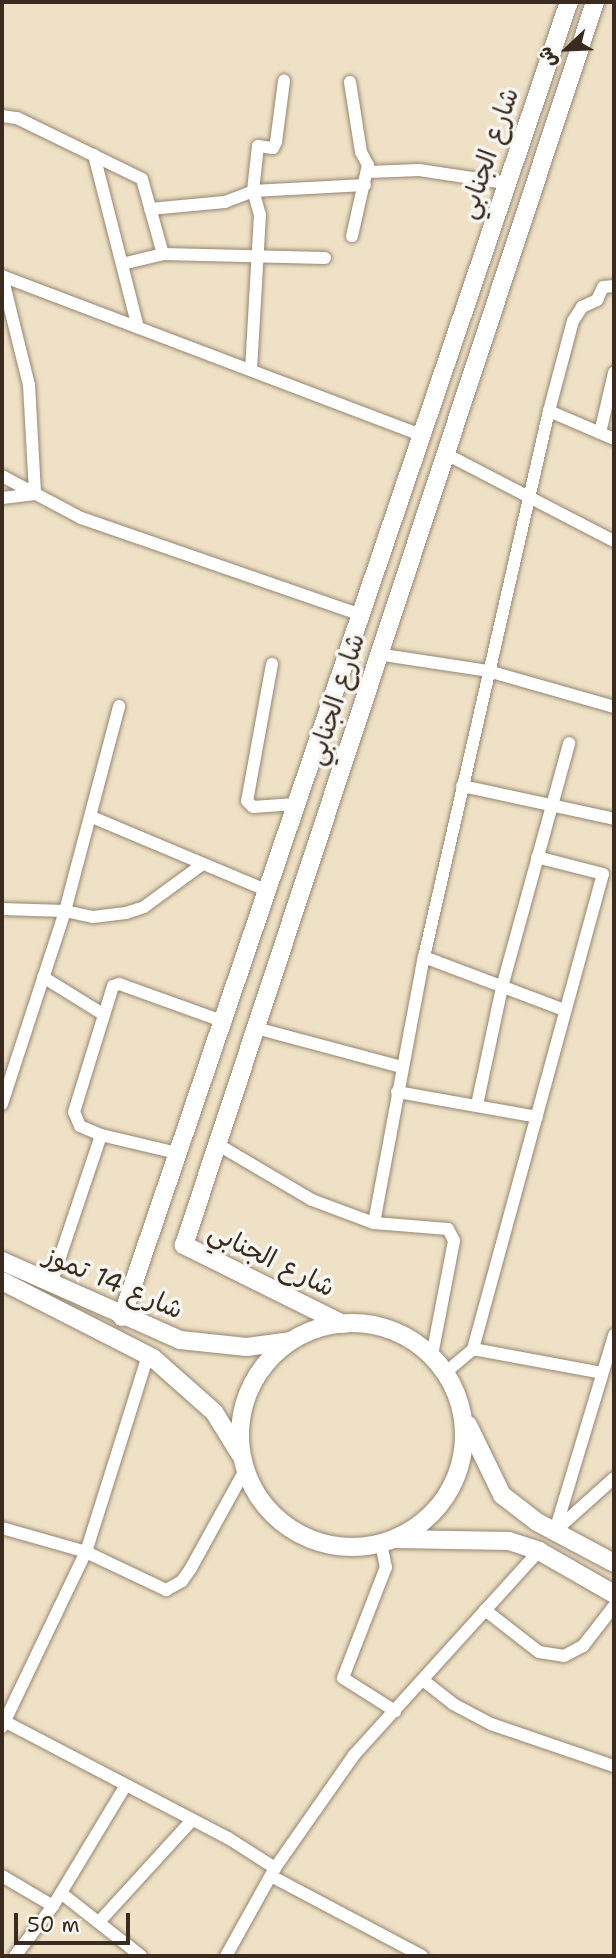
<!DOCTYPE html>
<meta charset="utf-8">
<style>
body{margin:0}
#map{position:relative;width:616px;height:1958px;overflow:hidden;background:#efe1c5;font-family:"Shantell Sans","Playpen Sans Arabic",sans-serif}
div>[style]{position:absolute}
.roads{filter:drop-shadow(0 0 2px #958672) drop-shadow(0 0 2px #958672)}
.street>*{height:12px;margin:-6px;padding:0 6px;transform-origin:6px;border-radius:6px;background:#fff}
.secondary>*{height:18px;margin:-9px;padding:0 9px;transform-origin:9px;border-radius:9px;background:#fff}
.secondary>.ring{margin:-9px;padding:0;box-sizing:content-box;background:none;border:18px solid #fff;border-radius:50%}
span{translate:-50% -50%;white-space:nowrap;text-align:center;line-height:1.15;-webkit-text-stroke:7px #f6f6f2;paint-order:stroke}
.street-label{font-size:26px;color:#3b2a1e}
.frame{position:absolute;inset:0;border:4px solid #3b2a1e;pointer-events:none}
.north{position:absolute;left:532px;top:14px;width:70px;height:70px;-webkit-text-stroke:5px #f6f6f2;paint-order:stroke;rotate:247deg;font-size:19px;font-weight:700;line-height:28px;text-align:center;color:#3b2a1e}
.north::after{content:'';display:block;margin:auto;width:24px;height:32px;background:#3b2a1e;clip-path:polygon(50% 0,100% 100%,50% 72%,0 100%)}
.scale{position:absolute;left:14px;top:1913px;width:116px;height:32px;box-sizing:border-box;border:4px solid #3b2a1e;border-top:0;padding-left:9px;font-size:21px;line-height:24px;white-space:nowrap;color:#3b2a1e;-webkit-text-stroke:5px #f6f6f2;paint-order:stroke}
</style>
<div id="map">
<div class="roads">
<div class="street">
<i style="left:350px;top:82px;width:71px;rotate:81.1deg"></i>
<i style="left:361px;top:152px;width:15px;rotate:62deg"></i>
<i style="left:368px;top:165px;width:73px;rotate:102.7deg"></i>
<i style="left:2px;top:116px;width:15px;rotate:8deg"></i>
<i style="left:17px;top:118px;width:139px;rotate:26deg"></i>
<i style="left:142px;top:179px;width:78px;rotate:74.4deg"></i>
<i style="left:94px;top:155px;width:178px;rotate:75.7deg"></i>
<i style="left:368px;top:172px;width:51px;rotate:-2.2deg"></i>
<i style="left:419px;top:170px;width:87px;rotate:8.6deg"></i>
<i style="left:150px;top:209px;width:75px;rotate:-5.3deg"></i>
<i style="left:225px;top:202px;width:30px;rotate:-21deg"></i>
<i style="left:253px;top:191px;width:112px;rotate:-3.1deg"></i>
<i style="left:122px;top:264px;width:42px;rotate:-13.7deg"></i>
<i style="left:163px;top:254px;width:162px;rotate:1.4deg"></i>
<i style="left:2px;top:276px;width:447px;rotate:20.8deg"></i>
<i style="left:2px;top:276px;width:112px;rotate:76.1deg"></i>
<i style="left:29px;top:385px;width:109px;rotate:86.8deg"></i>
<i style="left:35px;top:494px;width:33px;rotate:173deg"></i>
<i style="left:251px;top:370px;width:155px;rotate:-86.7deg"></i>
<i style="left:260px;top:215px;width:25px;rotate:-106deg"></i>
<i style="left:253px;top:191px;width:45px;rotate:-83.7deg"></i>
<i style="left:258px;top:146px;width:15px;rotate:8deg"></i>
<i style="left:273px;top:148px;width:7px;rotate:-63deg"></i>
<i style="left:276px;top:142px;width:62px;rotate:-82.5deg"></i>
<i style="left:549px;top:411px;width:71px;rotate:23.3deg"></i>
<i style="left:600px;top:433px;width:62px;rotate:-76.9deg"></i>
<i style="left:446px;top:454px;width:189px;rotate:27.4deg"></i>
<i style="left:2px;top:476px;width:89px;rotate:28deg"></i>
<i style="left:81px;top:518px;width:294px;rotate:19.1deg"></i>
<i style="left:377px;top:654px;width:112px;rotate:8.7deg"></i>
<i style="left:488px;top:671px;width:131px;rotate:15.9deg"></i>
<i style="left:272px;top:664px;width:139px;rotate:100.3deg"></i>
<i style="left:247px;top:801px;width:8px;rotate:45deg"></i>
<i style="left:253px;top:807px;width:42px;rotate:-4.1deg"></i>
<i style="left:462px;top:786px;width:156px;rotate:12.2deg"></i>
<i style="left:92px;top:817px;width:189px;rotate:22.8deg"></i>
<i style="left:2px;top:909px;width:63px;rotate:1.8deg"></i>
<i style="left:65px;top:911px;width:29px;rotate:12deg"></i>
<i style="left:93px;top:917px;width:33px;rotate:-7deg"></i>
<i style="left:126px;top:913px;width:19px;rotate:-18deg"></i>
<i style="left:144px;top:907px;width:69px;rotate:-36.2deg"></i>
<i style="left:424px;top:957px;width:150px;rotate:20.7deg"></i>
<i style="left:43px;top:977px;width:70px;rotate:31.7deg"></i>
<i style="left:256px;top:1028px;width:151px;rotate:15deg"></i>
<i style="left:397px;top:1092px;width:142px;rotate:10.1deg"></i>
<i style="left:2px;top:1104px;width:203px;rotate:-71.9deg"></i>
<i style="left:65px;top:911px;width:212px;rotate:-75.2deg"></i>
<i style="left:477px;top:1105px;width:121px;rotate:-78deg"></i>
<i style="left:502px;top:987px;width:253px;rotate:-74.6deg"></i>
<i style="left:101px;top:1135px;width:23px;rotate:-157deg"></i>
<i style="left:80px;top:1126px;width:15px;rotate:-113deg"></i>
<i style="left:74px;top:1112px;width:132px;rotate:-72.8deg"></i>
<i style="left:113px;top:986px;width:6px;rotate:-18deg"></i>
<i style="left:119px;top:984px;width:109px;rotate:19.8deg"></i>
<i style="left:217px;top:1144px;width:110px;rotate:30.5deg"></i>
<i style="left:312px;top:1200px;width:66px;rotate:20.4deg"></i>
<i style="left:374px;top:1223px;width:74px;rotate:4.6deg"></i>
<i style="left:448px;top:1229px;width:13px;rotate:63deg"></i>
<i style="left:454px;top:1241px;width:116px;rotate:100.9deg"></i>
<i style="left:374px;top:1223px;width:271px;rotate:-79.4deg"></i>
<i style="left:424px;top:957px;width:560px;rotate:-77.11deg"></i>
<i style="left:549px;top:411px;width:93px;rotate:-75.1deg"></i>
<i style="left:573px;top:321px;width:17px;rotate:-57deg"></i>
<i style="left:582px;top:307px;width:17px;rotate:-25deg"></i>
<i style="left:597px;top:300px;width:14px;rotate:-65deg"></i>
<i style="left:603px;top:287px;width:11px;rotate:-5deg"></i>
<i style="left:51px;top:1284px;width:157px;rotate:-71.4deg"></i>
<i style="left:101px;top:1135px;width:78px;rotate:13.3deg"></i>
<i style="left:473px;top:1349px;width:131px;rotate:10.5deg"></i>
<i style="left:446px;top:1372px;width:35px;rotate:-40deg"></i>
<i style="left:473px;top:1349px;width:492px;rotate:-74.7deg"></i>
<i style="left:603px;top:874px;width:68px;rotate:-165.6deg"></i>
<i style="left:2px;top:1528px;width:87px;rotate:15.9deg"></i>
<i style="left:86px;top:1552px;width:89px;rotate:25.4deg"></i>
<i style="left:166px;top:1590px;width:18px;rotate:-29deg"></i>
<i style="left:182px;top:1581px;width:16px;rotate:-55deg"></i>
<i style="left:191px;top:1568px;width:112px;rotate:-61.1deg"></i>
<i style="left:555px;top:1531px;width:205px;rotate:-73.2deg"></i>
<i style="left:555px;top:1531px;width:79px;rotate:-41.9deg"></i>
<i style="left:381px;top:1544px;width:24px;rotate:78deg"></i>
<i style="left:386px;top:1567px;width:119px;rotate:111.2deg"></i>
<i style="left:343px;top:1678px;width:62px;rotate:32.4deg"></i>
<i style="left:485px;top:1610px;width:68px;rotate:37.9deg"></i>
<i style="left:539px;top:1652px;width:25px;rotate:9deg"></i>
<i style="left:564px;top:1656px;width:21px;rotate:-28deg"></i>
<i style="left:583px;top:1646px;width:51px;rotate:-52.2deg"></i>
<i style="left:424px;top:1681px;width:37px;rotate:38deg"></i>
<i style="left:453px;top:1704px;width:43px;rotate:27.8deg"></i>
<i style="left:491px;top:1724px;width:130px;rotate:18.9deg"></i>
<i style="left:2px;top:1720px;width:255px;rotate:27.6deg"></i>
<i style="left:228px;top:1838px;width:56px;rotate:32.6deg"></i>
<i style="left:2px;top:1727px;width:194px;rotate:-64.4deg"></i>
<i style="left:86px;top:1552px;width:207px;rotate:-72.5deg"></i>
<i style="left:2px;top:1876px;width:59px;rotate:30.5deg"></i>
<i style="left:271px;top:1876px;width:171px;rotate:27.9deg"></i>
<i style="left:61px;top:1893px;width:102px;rotate:38.2deg"></i>
<i style="left:99px;top:1922px;width:138px;rotate:-47.6deg"></i>
<i style="left:15px;top:1956px;width:63px;rotate:-52.8deg"></i>
<i style="left:53px;top:1906px;width:141px;rotate:-58.9deg"></i>
<i style="left:226px;top:1956px;width:101px;rotate:-60.9deg"></i>
<i style="left:275px;top:1868px;width:138px;rotate:-55deg"></i>
<i style="left:354px;top:1755px;width:275px;rotate:-47.8deg"></i>
</div>
<div class="secondary">
<i style="left:2px;top:1261px;width:195px;rotate:23.9deg"></i>
<i style="left:180px;top:1340px;width:67px;rotate:6deg"></i>
<i style="left:247px;top:1347px;width:43px;rotate:-7.9deg"></i>
<i style="left:2px;top:1281px;width:169px;rotate:27deg"></i>
<i style="left:153px;top:1358px;width:81px;rotate:41.5deg"></i>
<i style="left:214px;top:1412px;width:49px;rotate:58.2deg"></i>
<i style="left:122px;top:1317px;width:1389px;rotate:-71.23deg"></i>
<i class="ring" style="left:240px;top:1323px;width:206px;height:206px"></i>
<i style="left:343px;top:1324px;width:178px;rotate:-153.6deg"></i>
<i style="left:184px;top:1245px;width:1309px;rotate:-71.7deg"></i>
<i style="left:468px;top:1425px;width:78px;rotate:64.1deg"></i>
<i style="left:502px;top:1495px;width:44px;rotate:37.6deg"></i>
<i style="left:537px;top:1522px;width:87px;rotate:28deg"></i>
<i style="left:398px;top:1539px;width:111px;rotate:1deg"></i>
<i style="left:509px;top:1541px;width:32px;rotate:18deg"></i>
<i style="left:539px;top:1551px;width:86px;rotate:29.8deg"></i>
</div>
</div>
<div class="street-label">
<span style="left:488px;top:153px;rotate:-71deg">شارع الجنابي</span>
<span style="left:335px;top:699px;rotate:-72deg">شارع الجنابي</span>
<span style="left:272px;top:1259px;rotate:26deg">شارع الجنابي</span>
<span style="left:114px;top:1282px;rotate:23deg">شارع 14 تموز</span>
</div>
<div class="frame"></div>
<div class="north">ش</div>
<div class="scale">50 m</div>
</div>
